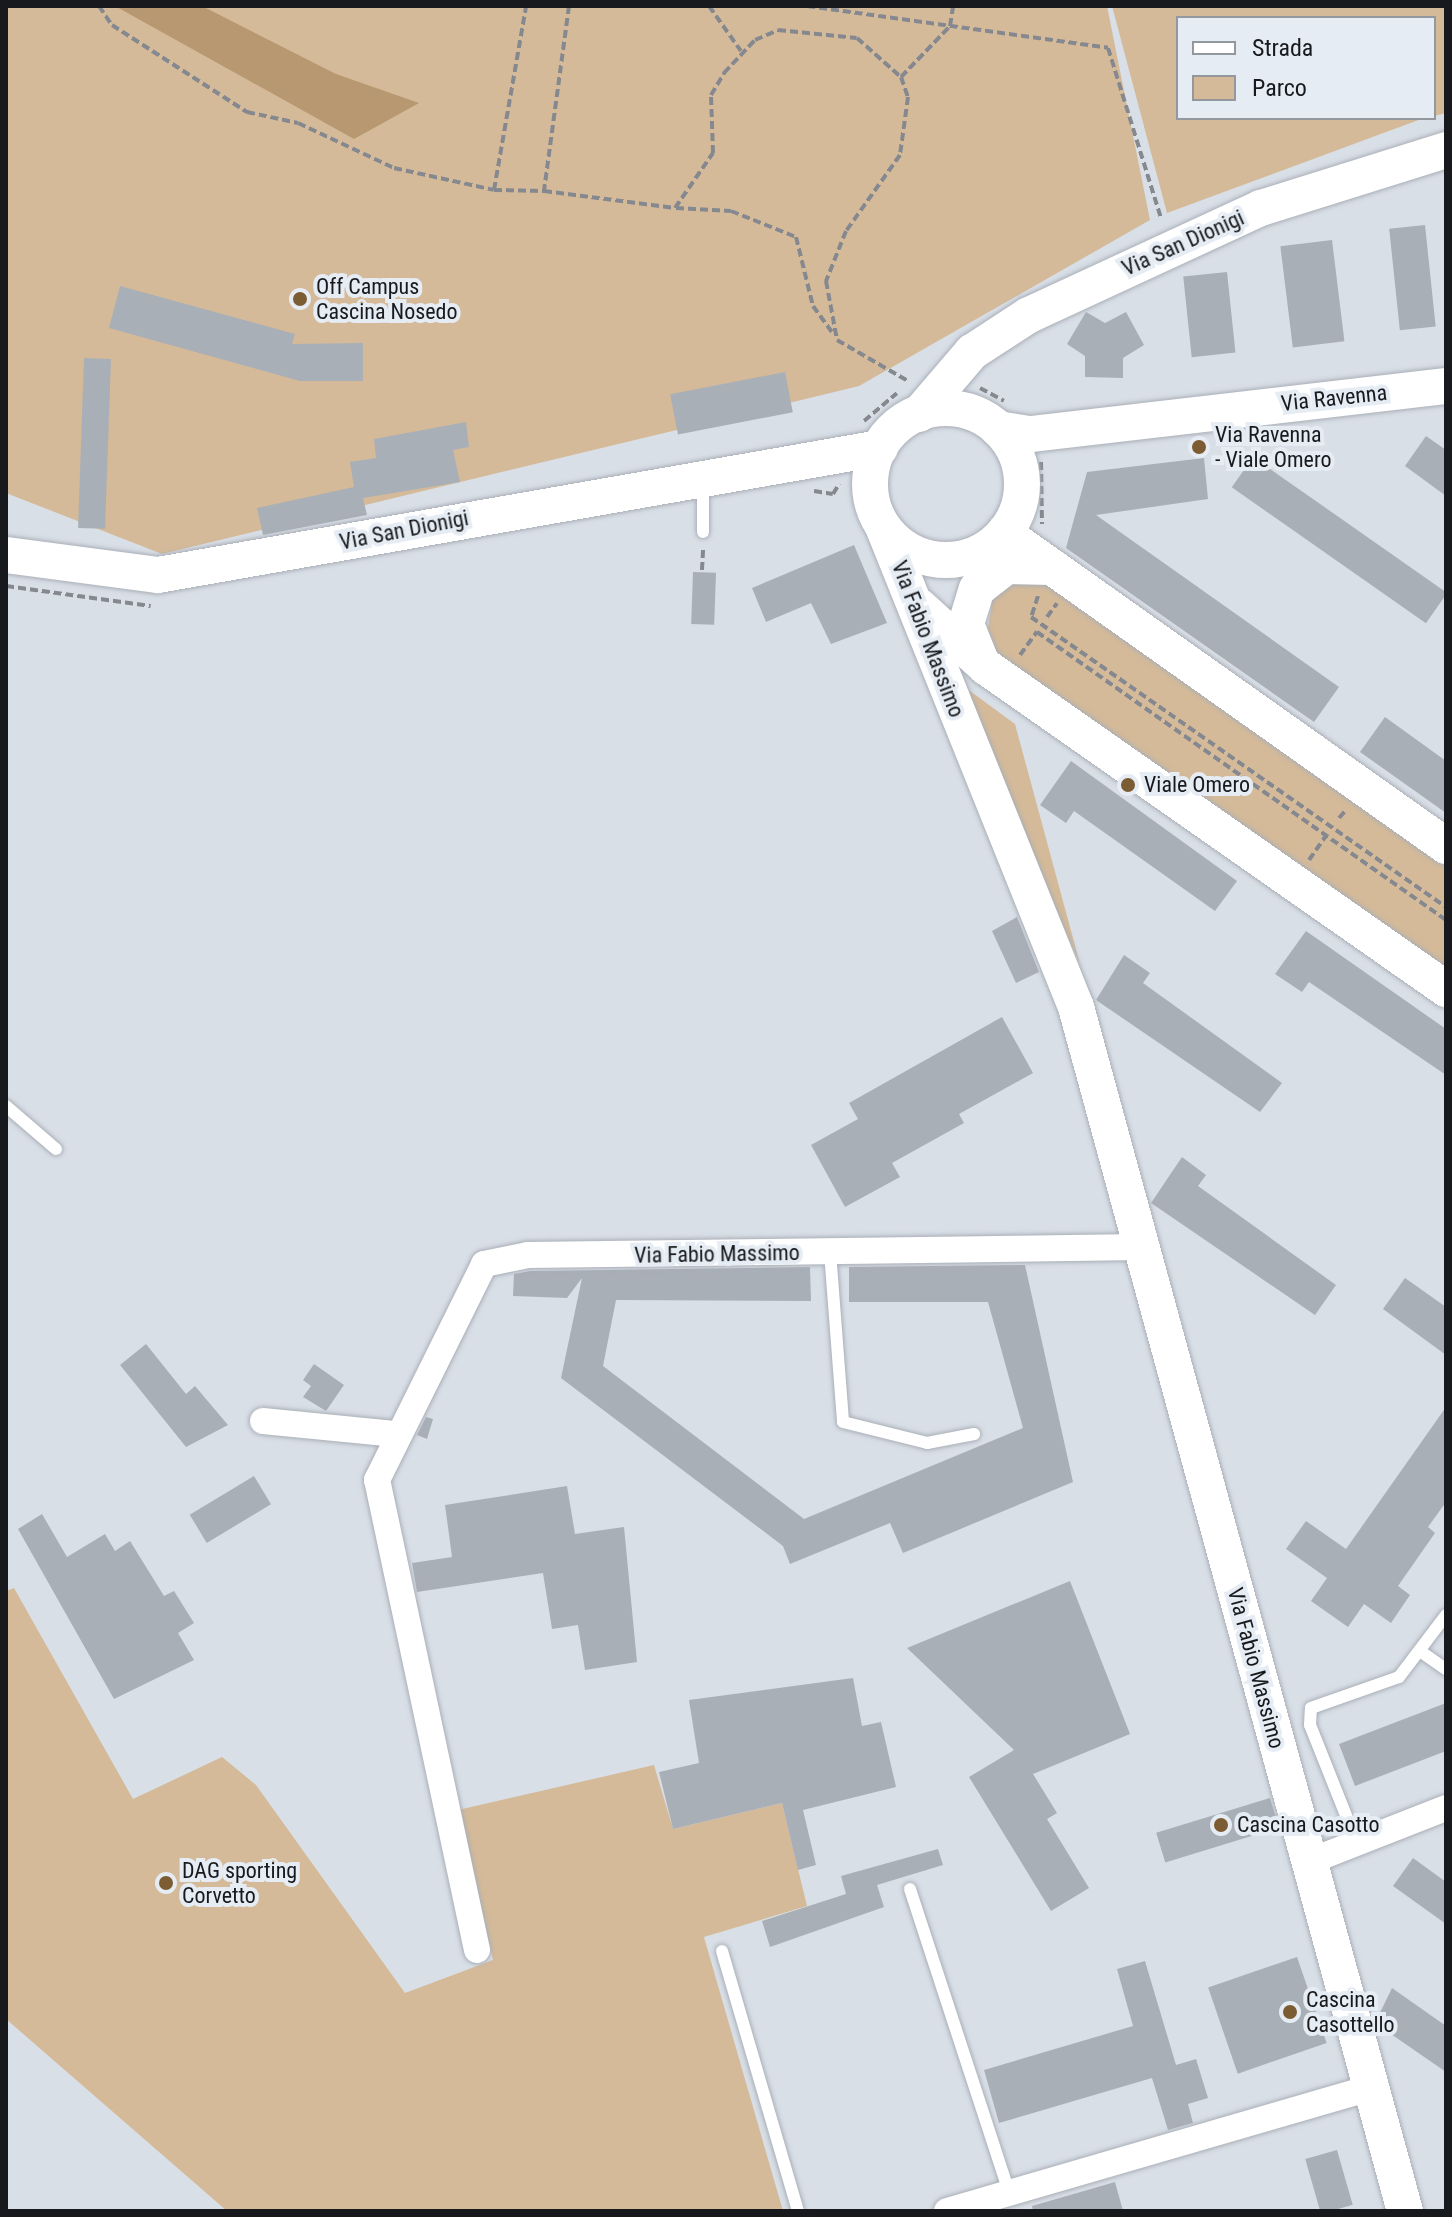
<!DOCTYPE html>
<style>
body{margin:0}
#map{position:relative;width:1452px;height:2217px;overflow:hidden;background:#d9dfe7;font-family:"Roboto Condensed",sans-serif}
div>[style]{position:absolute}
.green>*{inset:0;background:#d4ba99}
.forest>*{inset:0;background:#b79870}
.building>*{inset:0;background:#a9afb7;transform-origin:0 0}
.path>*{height:4px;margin-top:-2px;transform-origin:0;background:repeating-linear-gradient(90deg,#85898f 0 8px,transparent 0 12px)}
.roads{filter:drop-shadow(0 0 2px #aaafb7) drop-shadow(0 0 2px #aaafb7)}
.lane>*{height:12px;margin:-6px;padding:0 6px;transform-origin:6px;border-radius:6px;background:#fff}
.street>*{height:26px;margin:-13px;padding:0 13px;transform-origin:13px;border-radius:13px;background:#fff}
.secondary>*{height:36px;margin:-18px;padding:0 18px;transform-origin:18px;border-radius:18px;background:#fff}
.secondary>.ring{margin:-18px;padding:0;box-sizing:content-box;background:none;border:36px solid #fff;border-radius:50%}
.dots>*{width:22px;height:22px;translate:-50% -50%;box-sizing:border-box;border:4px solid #e6ecf4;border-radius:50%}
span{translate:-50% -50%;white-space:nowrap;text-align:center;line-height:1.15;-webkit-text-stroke:8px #e6ecf4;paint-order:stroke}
.street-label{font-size:22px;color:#17191c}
.poi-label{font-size:22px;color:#17191c}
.left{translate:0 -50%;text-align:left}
.frame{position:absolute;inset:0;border:8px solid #17191c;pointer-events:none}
.legend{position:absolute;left:1176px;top:16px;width:260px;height:104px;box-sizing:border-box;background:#e6ecf4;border:2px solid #93989e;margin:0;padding:10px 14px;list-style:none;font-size:24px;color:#17191c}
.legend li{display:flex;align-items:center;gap:16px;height:40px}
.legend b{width:40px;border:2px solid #93989e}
</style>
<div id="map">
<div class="green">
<i style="clip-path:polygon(6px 6px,1107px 6px,1150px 220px,859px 386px,162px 554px,6px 493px)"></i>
<i style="clip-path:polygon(1112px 6px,1446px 6px,1446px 113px,1434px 116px,1434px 18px,1178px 18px,1178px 118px,1424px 118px,1167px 213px)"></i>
<i style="clip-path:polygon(1014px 577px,1038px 577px,1446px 862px,1446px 978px,985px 647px,993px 596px)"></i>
<i style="clip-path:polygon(970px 691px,1015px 724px,1080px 964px,963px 700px)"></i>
<i style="clip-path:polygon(14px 1588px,133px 1799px,222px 1757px,256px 1785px,405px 1993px,493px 1960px,458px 1810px,654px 1765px,673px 1829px,782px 1803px,807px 1906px,704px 1937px,783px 2211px,227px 2211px,6px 2019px,6px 1591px)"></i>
</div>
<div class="forest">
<i style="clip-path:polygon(115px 6px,202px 6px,336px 74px,419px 103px,354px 139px)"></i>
</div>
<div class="building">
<i style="left:1425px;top:225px;width:102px;height:36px;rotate:84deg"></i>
<i style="left:1332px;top:240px;width:102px;height:52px;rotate:83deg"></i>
<i style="left:1227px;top:272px;width:81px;height:44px;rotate:84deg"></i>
<i style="clip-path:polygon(120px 286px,295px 334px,292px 344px,363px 343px,363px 381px,300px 381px,109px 328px)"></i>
<i style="clip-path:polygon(1086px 312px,1105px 323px,1126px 312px,1144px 345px,1123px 358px,1123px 378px,1085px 377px,1085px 356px,1067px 344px)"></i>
<i style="left:84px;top:358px;width:27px;height:170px;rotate:2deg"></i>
<i style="left:785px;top:372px;width:41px;height:117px;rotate:79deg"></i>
<i style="clip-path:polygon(466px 422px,469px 447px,453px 450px,460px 482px,363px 498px,367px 515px,263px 535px,257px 508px,354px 487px,350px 462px,376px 458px,374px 439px)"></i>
<i style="clip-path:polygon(1426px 436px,1446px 450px,1446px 496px,1405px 466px)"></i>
<i style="left:1253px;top:457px;width:237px;height:37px;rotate:35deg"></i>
<i style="clip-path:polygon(1204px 458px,1208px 499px,1096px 515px,1339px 687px,1314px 722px,1066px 548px,1087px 472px)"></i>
<i style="clip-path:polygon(854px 545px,887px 623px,831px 644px,811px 603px,766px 622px,752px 588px)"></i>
<i style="left:693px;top:572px;width:23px;height:52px;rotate:2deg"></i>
<i style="clip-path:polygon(1385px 717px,1446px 761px,1446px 813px,1360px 752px)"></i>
<i style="clip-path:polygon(1071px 761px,1237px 881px,1215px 911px,1074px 811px,1066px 823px,1040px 805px)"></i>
<i style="clip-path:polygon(1017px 917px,1039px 972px,1016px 983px,992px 931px)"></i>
<i style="clip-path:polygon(1306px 931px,1446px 1029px,1446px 1075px,1309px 982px,1302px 992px,1275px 974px)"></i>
<i style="clip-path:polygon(1124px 955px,1150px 973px,1143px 983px,1282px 1083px,1260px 1112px,1096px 1000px)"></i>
<i style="clip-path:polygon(1002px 1017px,1033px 1073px,959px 1114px,964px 1123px,892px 1163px,900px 1177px,845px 1207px,811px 1145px,858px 1119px,849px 1103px)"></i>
<i style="clip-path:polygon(1182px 1157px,1206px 1175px,1198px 1186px,1336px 1285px,1315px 1315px,1151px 1203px)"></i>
<i style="clip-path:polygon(1025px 1265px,1073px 1482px,903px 1553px,890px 1523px,790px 1564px,783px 1546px,561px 1378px,582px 1278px,567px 1298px,513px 1296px,514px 1274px,530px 1271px,810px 1267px,811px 1301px,616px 1300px,603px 1366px,804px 1519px,1023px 1428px,988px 1302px,849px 1302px,849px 1267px)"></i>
<i style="clip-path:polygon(1405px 1278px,1446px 1307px,1446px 1355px,1383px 1309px)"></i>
<i style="clip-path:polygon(146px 1344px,186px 1394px,195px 1386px,228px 1425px,186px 1447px,120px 1365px)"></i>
<i style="clip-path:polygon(314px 1364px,344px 1385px,326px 1411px,303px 1397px,311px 1386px,303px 1380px)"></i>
<i style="clip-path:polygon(1446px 1407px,1446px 1502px,1428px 1527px,1435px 1533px,1398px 1586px,1410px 1595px,1391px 1623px,1364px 1604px,1348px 1627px,1311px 1601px,1327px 1578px,1286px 1549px,1306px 1521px,1346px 1549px)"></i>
<i style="clip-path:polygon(426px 1417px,433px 1419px,427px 1439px,417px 1435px)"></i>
<i style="left:254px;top:1476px;width:33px;height:75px;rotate:59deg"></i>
<i style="clip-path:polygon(567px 1486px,575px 1534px,624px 1527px,637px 1662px,585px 1670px,578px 1625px,552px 1629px,543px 1573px,417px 1592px,412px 1563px,452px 1557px,445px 1505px)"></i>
<i style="clip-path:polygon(42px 1514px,67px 1557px,105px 1534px,115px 1551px,130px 1541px,164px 1596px,174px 1591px,194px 1623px,178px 1633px,194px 1660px,114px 1699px,18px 1529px)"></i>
<i style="clip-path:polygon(1070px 1581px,1130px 1734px,1033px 1774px,1057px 1813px,1047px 1819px,1089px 1888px,1051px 1911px,969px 1777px,1014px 1750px,907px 1648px)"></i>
<i style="clip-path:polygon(853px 1678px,862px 1726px,881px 1722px,896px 1787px,803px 1810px,816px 1865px,798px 1870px,782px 1803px,673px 1829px,659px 1772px,699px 1763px,689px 1700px)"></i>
<i style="clip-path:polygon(1446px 1703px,1446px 1751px,1355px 1786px,1339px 1744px)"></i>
<i style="left:1270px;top:1798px;width:31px;height:119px;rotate:73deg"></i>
<i style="clip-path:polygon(938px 1849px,943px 1865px,877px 1885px,884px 1907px,770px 1947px,762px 1921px,846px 1894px,841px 1876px)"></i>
<i style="clip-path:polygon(1413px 1858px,1446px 1882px,1446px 1924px,1393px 1886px)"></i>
<i style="left:1297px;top:1957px;width:91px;height:94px;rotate:71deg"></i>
<i style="clip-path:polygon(1145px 1961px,1176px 2065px,1196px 2059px,1208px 2098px,1188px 2104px,1193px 2123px,1168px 2130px,1152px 2078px,999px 2123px,984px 2070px,1133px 2026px,1117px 1969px)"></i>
<i style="clip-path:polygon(1392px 1988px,1446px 2026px,1446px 2072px,1375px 2023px)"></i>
<i style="left:1337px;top:2150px;width:57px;height:33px;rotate:74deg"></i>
<i style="clip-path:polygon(1115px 2182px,1123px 2211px,1033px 2211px,1032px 2206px)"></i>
</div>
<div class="path">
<i style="left:99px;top:6px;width:23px;rotate:56deg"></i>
<i style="left:112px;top:25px;width:161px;rotate:32.8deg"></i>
<i style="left:247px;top:112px;width:52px;rotate:12.2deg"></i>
<i style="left:298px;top:123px;width:106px;rotate:25.1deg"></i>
<i style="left:394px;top:168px;width:102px;rotate:12.4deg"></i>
<i style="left:494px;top:190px;width:50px;rotate:1.1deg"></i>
<i style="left:569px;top:6px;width:187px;rotate:97.7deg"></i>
<i style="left:544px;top:191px;width:132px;rotate:7.4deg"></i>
<i style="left:675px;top:208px;width:67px;rotate:-55.4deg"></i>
<i style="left:713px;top:153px;width:58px;rotate:-92deg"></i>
<i style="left:711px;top:95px;width:26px;rotate:-59deg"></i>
<i style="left:724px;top:73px;width:45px;rotate:-46.8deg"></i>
<i style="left:755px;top:40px;width:25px;rotate:-23deg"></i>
<i style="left:778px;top:30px;width:79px;rotate:5.8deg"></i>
<i style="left:857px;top:38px;width:59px;rotate:41.6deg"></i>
<i style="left:901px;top:77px;width:21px;rotate:71deg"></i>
<i style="left:908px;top:97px;width:59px;rotate:97.9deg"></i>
<i style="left:900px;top:155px;width:93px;rotate:125.4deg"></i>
<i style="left:846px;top:231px;width:54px;rotate:111.8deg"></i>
<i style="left:826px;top:281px;width:60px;rotate:79.4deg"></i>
<i style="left:837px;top:340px;width:82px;rotate:30deg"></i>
<i style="left:709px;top:6px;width:55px;rotate:54.6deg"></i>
<i style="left:807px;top:6px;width:304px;rotate:7.9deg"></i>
<i style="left:1108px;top:48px;width:178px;rotate:72.7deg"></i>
<i style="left:901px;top:77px;width:71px;rotate:-46.1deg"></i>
<i style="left:950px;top:26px;width:20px;rotate:-81deg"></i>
<i style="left:494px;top:190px;width:187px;rotate:-80.1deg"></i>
<i style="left:676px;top:208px;width:55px;rotate:3.1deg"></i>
<i style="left:731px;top:211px;width:70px;rotate:21.8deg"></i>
<i style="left:796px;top:237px;width:71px;rotate:76.2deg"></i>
<i style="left:813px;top:306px;width:34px;rotate:54deg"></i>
<i style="left:980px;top:388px;width:27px;rotate:28deg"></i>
<i style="left:864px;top:421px;width:43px;rotate:-40.3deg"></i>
<i style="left:1041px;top:462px;width:62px;rotate:89.1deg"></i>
<i style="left:814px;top:491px;width:19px;rotate:9deg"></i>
<i style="left:833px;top:494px;width:12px;rotate:-59deg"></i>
<i style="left:702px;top:570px;width:21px;rotate:-87deg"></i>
<i style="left:6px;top:586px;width:146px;rotate:7.9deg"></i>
<i style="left:1038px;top:596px;width:22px;rotate:108deg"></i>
<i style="left:1031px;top:617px;width:506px;rotate:34.95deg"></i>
<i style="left:1047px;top:617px;width:17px;rotate:-54deg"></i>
<i style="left:1020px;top:655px;width:29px;rotate:-54deg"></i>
<i style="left:1037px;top:632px;width:500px;rotate:35.15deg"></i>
<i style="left:1339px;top:818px;width:11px;rotate:-49deg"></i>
<i style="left:1309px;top:860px;width:29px;rotate:-55deg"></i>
</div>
<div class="roads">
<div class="lane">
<i style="left:703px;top:532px;width:49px;rotate:-90deg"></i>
<i style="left:6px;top:1106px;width:66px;rotate:40.7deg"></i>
<i style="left:830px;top:1252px;width:170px;rotate:85.6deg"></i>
<i style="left:843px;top:1422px;width:87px;rotate:14deg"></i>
<i style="left:927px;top:1443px;width:48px;rotate:-10.8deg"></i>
<i style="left:1420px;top:1651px;width:32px;rotate:35deg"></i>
<i style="left:1357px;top:1843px;width:127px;rotate:-111.7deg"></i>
<i style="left:1310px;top:1725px;width:17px;rotate:-87deg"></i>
<i style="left:1311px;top:1708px;width:93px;rotate:-19.4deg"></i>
<i style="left:1399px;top:1677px;width:78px;rotate:-52.8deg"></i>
<i style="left:910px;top:1889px;width:319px;rotate:71.9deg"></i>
<i style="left:722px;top:1951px;width:271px;rotate:73.7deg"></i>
</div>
<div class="street">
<i style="left:263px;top:1421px;width:134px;rotate:5.6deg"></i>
<i style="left:1308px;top:1862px;width:148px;rotate:-21.4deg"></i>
<i style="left:477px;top:1950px;width:481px;rotate:-102deg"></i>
<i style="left:377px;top:1480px;width:241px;rotate:-63.6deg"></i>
<i style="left:484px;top:1264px;width:45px;rotate:-11.6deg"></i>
<i style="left:528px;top:1255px;width:616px;rotate:-0.74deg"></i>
<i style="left:947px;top:2211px;width:441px;rotate:-16.2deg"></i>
</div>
<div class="secondary">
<i class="ring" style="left:870px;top:408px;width:116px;height:116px"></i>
<i style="left:919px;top:414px;width:82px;rotate:-49.5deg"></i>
<i style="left:972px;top:352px;width:68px;rotate:-33deg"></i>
<i style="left:1029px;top:315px;width:255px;rotate:-24.8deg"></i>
<i style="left:1261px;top:208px;width:194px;rotate:-17.4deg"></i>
<i style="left:998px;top:429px;width:33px;rotate:9deg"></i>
<i style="left:1031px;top:434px;width:418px;rotate:-6.6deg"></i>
<i style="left:884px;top:529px;width:515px;rotate:68.12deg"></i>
<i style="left:1076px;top:1007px;width:1248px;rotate:74.72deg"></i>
<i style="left:1004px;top:533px;width:542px;rotate:35.3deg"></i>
<i style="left:6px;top:555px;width:153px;rotate:7.5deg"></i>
<i style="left:158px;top:575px;width:733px;rotate:-9.98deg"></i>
<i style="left:920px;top:607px;width:89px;rotate:42.3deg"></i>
<i style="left:986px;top:667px;width:562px;rotate:34.99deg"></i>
<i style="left:980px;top:659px;width:38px;rotate:-112deg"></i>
<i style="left:966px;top:624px;width:37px;rotate:-73deg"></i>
<i style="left:977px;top:589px;width:37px;rotate:-38deg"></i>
<i style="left:1006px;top:566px;width:46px;rotate:1.2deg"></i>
</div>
</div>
<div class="dots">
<i style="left:300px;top:299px;background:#7c5c32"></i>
<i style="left:1199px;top:447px;background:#7c5c32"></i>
<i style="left:1128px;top:785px;background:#7c5c32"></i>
<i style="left:1221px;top:1825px;background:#7c5c32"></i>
<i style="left:166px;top:1883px;background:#7c5c32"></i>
<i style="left:1290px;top:2012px;background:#7c5c32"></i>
</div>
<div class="street-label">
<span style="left:1183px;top:243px;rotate:-24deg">Via San Dionigi</span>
<span style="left:1334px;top:398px;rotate:-6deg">Via Ravenna</span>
<span style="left:404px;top:530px;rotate:-11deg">Via San Dionigi</span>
<span style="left:928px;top:639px;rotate:69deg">Via Fabio Massimo</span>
<span style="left:717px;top:1254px;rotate:-1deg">Via Fabio Massimo</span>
<span style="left:1256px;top:1668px;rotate:75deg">Via Fabio Massimo</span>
</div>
<div class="poi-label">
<span class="left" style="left:316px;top:299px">Off Campus<br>Cascina Nosedo</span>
<span class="left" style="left:1215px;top:447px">Via Ravenna<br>- Viale Omero</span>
<span class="left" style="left:1144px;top:785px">Viale Omero</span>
<span class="left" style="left:1237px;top:1825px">Cascina Casotto</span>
<span class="left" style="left:182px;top:1883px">DAG sporting<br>Corvetto</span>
<span class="left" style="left:1306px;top:2012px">Cascina<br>Casottello</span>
</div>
<div class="frame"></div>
<ul class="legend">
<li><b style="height:10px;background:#fff"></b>Strada</li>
<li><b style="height:22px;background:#d4ba99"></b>Parco</li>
</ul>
</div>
